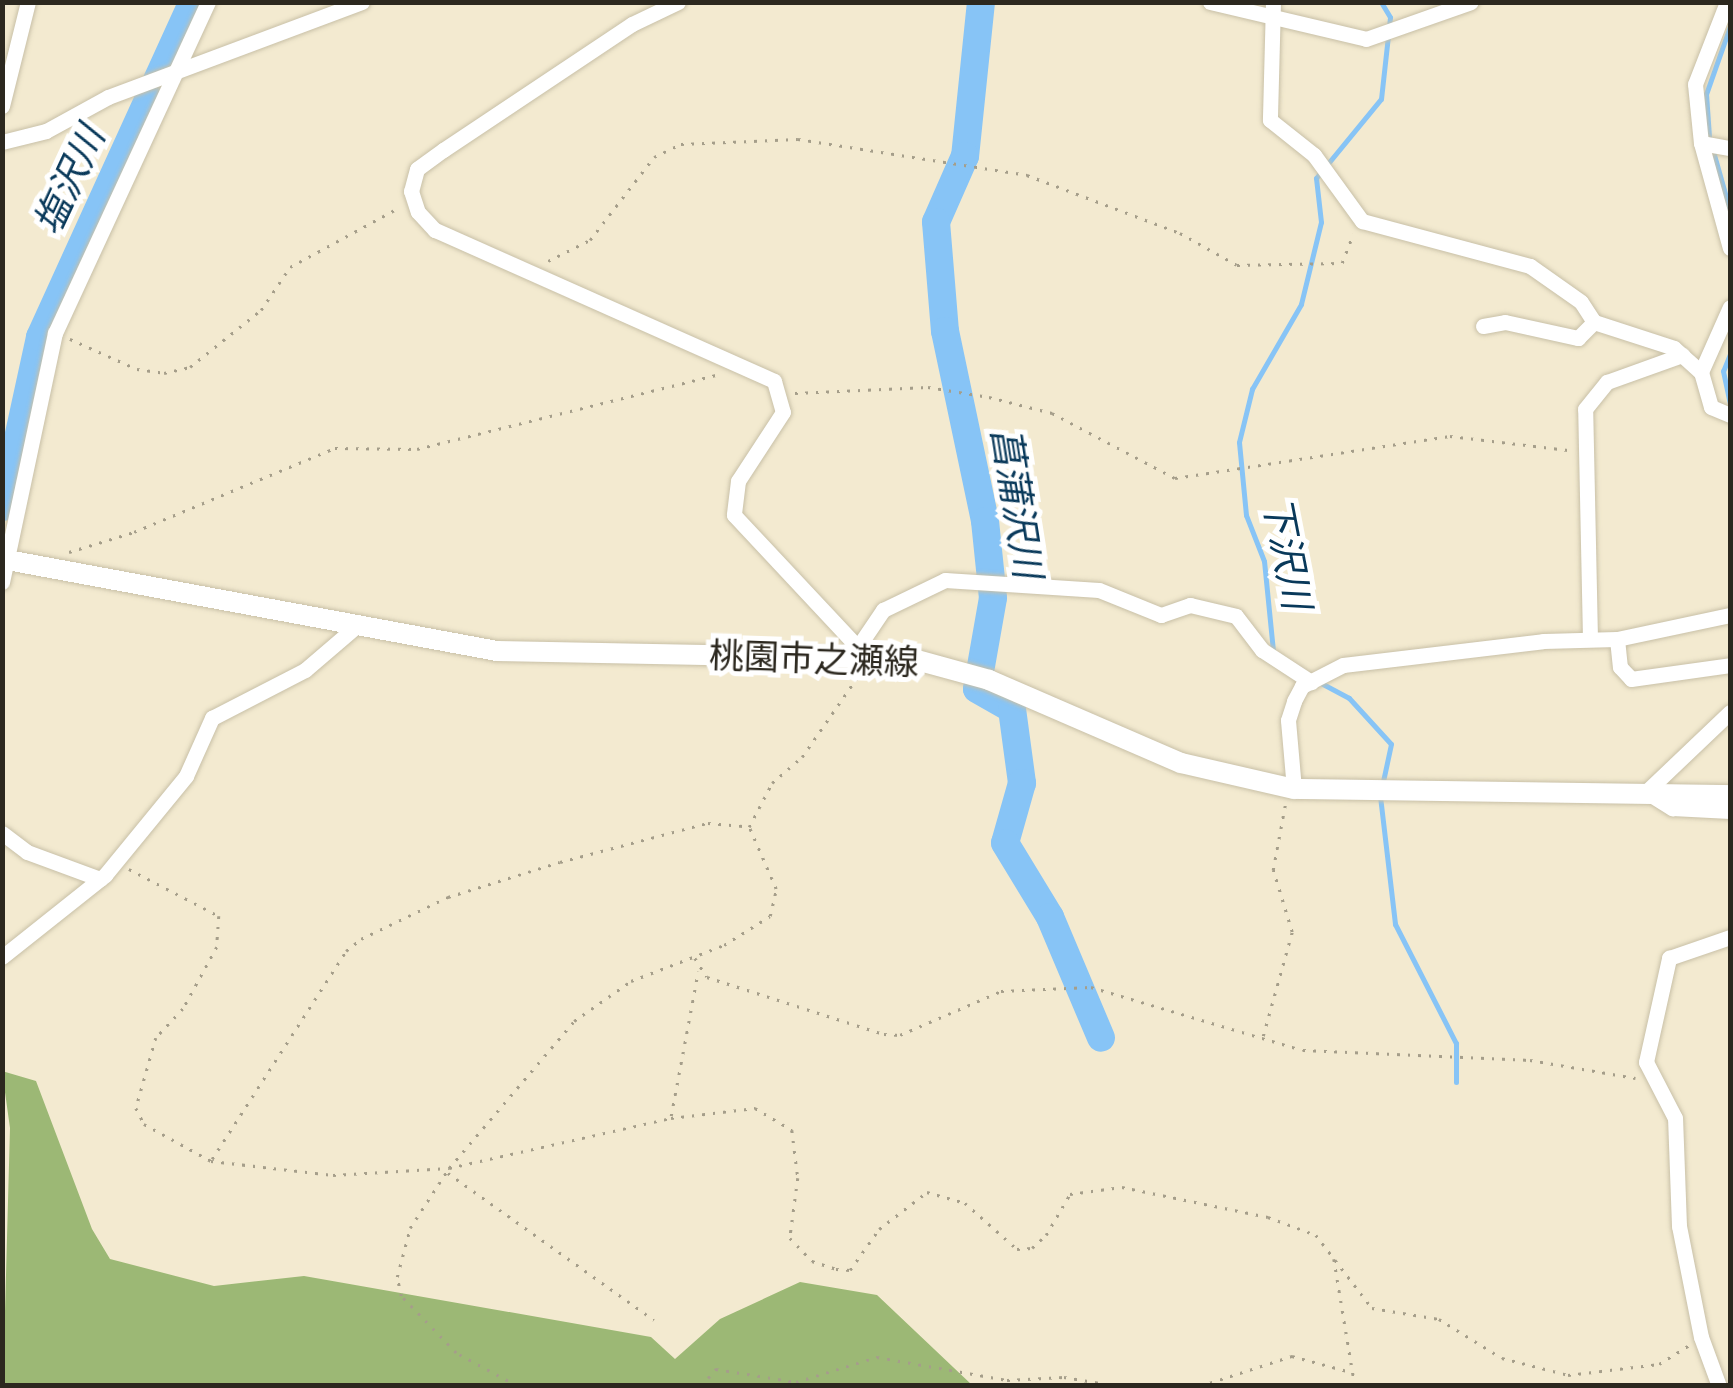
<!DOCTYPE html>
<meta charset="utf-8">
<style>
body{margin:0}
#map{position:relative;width:1733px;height:1388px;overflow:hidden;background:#f3ead0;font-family:"Varela Round","Noto Sans JP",sans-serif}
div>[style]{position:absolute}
.forest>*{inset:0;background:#9cb875}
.stream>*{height:5px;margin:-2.5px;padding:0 2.5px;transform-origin:2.5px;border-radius:2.5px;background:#87c4f6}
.river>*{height:28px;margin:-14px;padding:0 14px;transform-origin:14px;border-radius:14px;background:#87c4f6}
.path>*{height:2.5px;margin-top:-1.25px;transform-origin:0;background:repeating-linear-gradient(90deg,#a59e8a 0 2.5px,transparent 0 10.5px)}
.roads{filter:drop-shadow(0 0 2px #c8c0a7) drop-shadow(0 0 2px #c8c0a7)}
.minor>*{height:15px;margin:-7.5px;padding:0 7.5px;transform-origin:7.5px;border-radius:7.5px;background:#fff}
.major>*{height:20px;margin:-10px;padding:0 10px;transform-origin:10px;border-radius:10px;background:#fff}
span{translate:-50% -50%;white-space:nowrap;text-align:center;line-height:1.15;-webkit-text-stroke:10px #fff;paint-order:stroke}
.street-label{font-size:35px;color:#2c281f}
.water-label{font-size:38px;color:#09395a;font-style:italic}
.frame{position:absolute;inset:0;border:5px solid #2c281f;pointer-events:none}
</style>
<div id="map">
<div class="forest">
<i style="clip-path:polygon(2px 1071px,36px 1081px,92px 1229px,110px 1259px,214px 1286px,304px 1276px,651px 1337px,675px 1359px,720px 1319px,800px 1282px,877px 1295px,972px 1385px,3px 1385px,10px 1128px)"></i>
</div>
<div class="stream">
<i style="left:1730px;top:26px;width:72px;rotate:109.4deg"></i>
<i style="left:1706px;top:94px;width:43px;rotate:86deg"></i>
<i style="left:1709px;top:137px;width:77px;rotate:74.2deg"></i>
<i style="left:1730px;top:354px;width:18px;rotate:112deg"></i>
<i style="left:1723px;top:371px;width:34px;rotate:78deg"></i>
<i style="left:2px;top:512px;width:5px;rotate:-79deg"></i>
<i style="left:1273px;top:651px;width:90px;rotate:-95.7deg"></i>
<i style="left:1264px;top:561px;width:49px;rotate:-111.4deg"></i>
<i style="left:1246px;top:515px;width:73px;rotate:-95.5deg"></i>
<i style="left:1239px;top:442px;width:55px;rotate:-76.2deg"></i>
<i style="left:1252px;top:389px;width:98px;rotate:-60deg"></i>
<i style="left:1301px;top:304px;width:84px;rotate:-76.3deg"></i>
<i style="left:1321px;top:222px;width:44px;rotate:-96.5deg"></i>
<i style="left:1316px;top:178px;width:102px;rotate:-50.6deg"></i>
<i style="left:1381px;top:99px;width:82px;rotate:-83.7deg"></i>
<i style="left:1390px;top:17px;width:17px;rotate:-121deg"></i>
<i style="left:1319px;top:682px;width:34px;rotate:28deg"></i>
<i style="left:1349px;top:698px;width:62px;rotate:47.6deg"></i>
<i style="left:1391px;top:744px;width:43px;rotate:102.1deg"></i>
<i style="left:1380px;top:796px;width:129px;rotate:83.3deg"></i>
<i style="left:1395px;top:924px;width:134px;rotate:62.9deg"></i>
<i style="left:1456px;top:1043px;width:39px;rotate:90deg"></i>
</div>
<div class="river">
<i style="left:981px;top:2px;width:155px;rotate:95.9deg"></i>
<i style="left:965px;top:156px;width:72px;rotate:113.7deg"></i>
<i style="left:936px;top:222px;width:109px;rotate:85.3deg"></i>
<i style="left:945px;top:331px;width:194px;rotate:78.1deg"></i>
<i style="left:985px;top:521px;width:77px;rotate:84.1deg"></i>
<i style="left:993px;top:598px;width:92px;rotate:100deg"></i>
<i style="left:977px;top:689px;width:40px;rotate:29.7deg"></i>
<i style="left:1012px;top:709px;width:75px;rotate:82.3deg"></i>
<i style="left:1022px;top:783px;width:62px;rotate:105.8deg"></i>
<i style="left:1005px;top:843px;width:87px;rotate:58.7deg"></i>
<i style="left:1050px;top:917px;width:131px;rotate:67.1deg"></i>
<i style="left:3px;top:507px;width:174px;rotate:-77.7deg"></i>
<i style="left:40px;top:337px;width:368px;rotate:-65.5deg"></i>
</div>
<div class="path">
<i style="left:548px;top:261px;width:47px;rotate:-26.6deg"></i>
<i style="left:590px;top:240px;width:105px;rotate:-52.4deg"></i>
<i style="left:654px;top:157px;width:30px;rotate:-26deg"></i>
<i style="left:681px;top:144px;width:117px;rotate:-2.4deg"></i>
<i style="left:798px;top:139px;width:232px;rotate:8.9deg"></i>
<i style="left:1027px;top:175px;width:164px;rotate:20.8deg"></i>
<i style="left:1180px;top:233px;width:65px;rotate:29.3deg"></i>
<i style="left:1237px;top:265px;width:105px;rotate:-1.1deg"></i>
<i style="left:1342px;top:263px;width:31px;rotate:-69deg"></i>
<i style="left:70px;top:339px;width:73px;rotate:24.1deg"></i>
<i style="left:137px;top:369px;width:27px;rotate:8deg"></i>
<i style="left:164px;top:373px;width:27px;rotate:-13deg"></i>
<i style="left:190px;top:367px;width:91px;rotate:-38.8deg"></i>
<i style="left:261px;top:310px;width:52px;rotate:-56deg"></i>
<i style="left:290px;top:267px;width:125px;rotate:-28.6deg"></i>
<i style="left:795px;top:393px;width:133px;rotate:-2.6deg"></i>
<i style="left:928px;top:387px;width:62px;rotate:9.3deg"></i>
<i style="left:989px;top:397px;width:65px;rotate:14.3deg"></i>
<i style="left:1052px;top:413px;width:139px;rotate:27.9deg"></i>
<i style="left:1175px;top:478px;width:278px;rotate:-8.7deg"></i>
<i style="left:1450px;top:436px;width:119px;rotate:6.8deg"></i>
<i style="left:69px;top:552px;width:68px;rotate:-17.1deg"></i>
<i style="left:134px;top:532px;width:218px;rotate:-22.7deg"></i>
<i style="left:335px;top:448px;width:82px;rotate:0.7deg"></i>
<i style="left:417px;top:449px;width:312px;rotate:-13.9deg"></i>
<i style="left:129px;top:869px;width:102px;rotate:27.6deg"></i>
<i style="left:219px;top:916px;width:31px;rotate:94deg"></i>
<i style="left:217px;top:947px;width:71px;rotate:118.7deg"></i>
<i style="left:183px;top:1009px;width:40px;rotate:133deg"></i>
<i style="left:156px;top:1038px;width:73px;rotate:105.9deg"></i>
<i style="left:136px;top:1108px;width:18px;rotate:63deg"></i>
<i style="left:144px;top:1124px;width:77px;rotate:28.9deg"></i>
<i style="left:211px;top:1161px;width:123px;rotate:6.5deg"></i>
<i style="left:333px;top:1175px;width:116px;rotate:-3.5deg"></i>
<i style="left:449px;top:1168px;width:228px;rotate:-12.7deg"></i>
<i style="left:671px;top:1118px;width:85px;rotate:-6.8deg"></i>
<i style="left:755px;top:1108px;width:43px;rotate:30.7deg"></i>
<i style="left:792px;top:1130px;width:48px;rotate:82.9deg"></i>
<i style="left:798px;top:1178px;width:61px;rotate:97.6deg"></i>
<i style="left:790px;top:1238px;width:32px;rotate:46deg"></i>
<i style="left:812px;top:1261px;width:25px;rotate:18deg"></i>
<i style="left:836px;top:1269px;width:14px;rotate:4deg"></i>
<i style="left:850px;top:1270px;width:50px;rotate:-54.7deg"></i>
<i style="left:879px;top:1229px;width:61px;rotate:-37.6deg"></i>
<i style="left:927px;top:1192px;width:40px;rotate:16deg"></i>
<i style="left:965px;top:1203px;width:69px;rotate:41.5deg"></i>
<i style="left:1017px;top:1249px;width:15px;rotate:-4deg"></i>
<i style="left:1032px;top:1248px;width:19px;rotate:-43deg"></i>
<i style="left:1046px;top:1235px;width:48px;rotate:-59.7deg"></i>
<i style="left:1070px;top:1194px;width:52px;rotate:-7.7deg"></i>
<i style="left:1122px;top:1187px;width:149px;rotate:11.6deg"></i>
<i style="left:1268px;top:1217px;width:51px;rotate:20.6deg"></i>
<i style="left:1316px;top:1235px;width:92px;rotate:52.5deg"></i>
<i style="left:1372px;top:1308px;width:68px;rotate:9.3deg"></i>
<i style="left:1439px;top:1319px;width:74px;rotate:31.8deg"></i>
<i style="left:1502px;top:1358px;width:68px;rotate:14.4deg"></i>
<i style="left:1568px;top:1375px;width:92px;rotate:-6.9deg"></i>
<i style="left:1659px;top:1364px;width:36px;rotate:-32deg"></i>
<i style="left:695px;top:958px;width:22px;rotate:58deg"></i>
<i style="left:707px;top:977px;width:186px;rotate:17.9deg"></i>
<i style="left:884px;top:1034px;width:16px;rotate:4deg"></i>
<i style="left:900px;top:1035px;width:110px;rotate:-23.5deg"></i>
<i style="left:1001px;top:991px;width:90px;rotate:-2.5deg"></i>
<i style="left:1091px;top:987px;width:221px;rotate:16.6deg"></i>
<i style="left:1303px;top:1050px;width:227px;rotate:2.5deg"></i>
<i style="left:1530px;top:1060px;width:107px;rotate:9.7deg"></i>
<i style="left:1263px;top:1036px;width:108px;rotate:-74.4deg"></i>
<i style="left:1292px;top:932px;width:65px;rotate:-107deg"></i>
<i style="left:1273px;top:870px;width:66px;rotate:-79.5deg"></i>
<i style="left:671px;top:1116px;width:147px;rotate:-79.4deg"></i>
<i style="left:212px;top:1159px;width:247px;rotate:-57.2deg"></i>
<i style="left:346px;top:951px;width:19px;rotate:-39deg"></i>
<i style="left:361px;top:939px;width:97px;rotate:-25.8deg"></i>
<i style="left:448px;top:897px;width:117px;rotate:-17.4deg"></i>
<i style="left:560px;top:862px;width:153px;rotate:-14.8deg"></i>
<i style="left:708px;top:823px;width:38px;rotate:5deg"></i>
<i style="left:448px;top:1173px;width:253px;rotate:35.5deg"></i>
<i style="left:1334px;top:1259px;width:129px;rotate:80.6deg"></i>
<i style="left:517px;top:1386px;width:69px;rotate:-151.6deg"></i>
<i style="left:456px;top:1353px;width:79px;rotate:-134deg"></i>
<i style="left:401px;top:1296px;width:19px;rotate:-102deg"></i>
<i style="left:397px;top:1277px;width:51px;rotate:-75.1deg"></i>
<i style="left:410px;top:1228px;width:72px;rotate:-57deg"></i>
<i style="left:449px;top:1168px;width:193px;rotate:-49.6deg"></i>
<i style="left:574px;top:1021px;width:70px;rotate:-35.1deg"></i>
<i style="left:631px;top:981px;width:100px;rotate:-21.2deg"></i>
<i style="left:724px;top:945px;width:54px;rotate:-32.2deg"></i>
<i style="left:770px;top:916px;width:28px;rotate:-77deg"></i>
<i style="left:776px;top:889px;width:68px;rotate:-113.5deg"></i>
<i style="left:749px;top:827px;width:50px;rotate:-62.4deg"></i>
<i style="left:772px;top:783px;width:40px;rotate:-41deg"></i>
<i style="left:802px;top:757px;width:98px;rotate:-55.3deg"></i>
<i style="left:701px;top:1386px;width:23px;rotate:-49deg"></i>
<i style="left:716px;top:1369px;width:81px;rotate:9.2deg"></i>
<i style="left:796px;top:1382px;width:85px;rotate:-17.2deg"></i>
<i style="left:877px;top:1357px;width:132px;rotate:10deg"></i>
<i style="left:1007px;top:1380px;width:57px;rotate:-3deg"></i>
<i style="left:1064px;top:1377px;width:55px;rotate:9.5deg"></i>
<i style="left:1200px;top:1386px;width:97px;rotate:-18.1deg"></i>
<i style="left:1292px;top:1356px;width:61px;rotate:15.2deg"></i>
</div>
<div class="roads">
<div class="minor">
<i style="left:678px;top:2px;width:51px;rotate:154.4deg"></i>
<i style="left:632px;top:24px;width:227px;rotate:146.3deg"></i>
<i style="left:443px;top:150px;width:32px;rotate:144deg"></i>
<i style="left:417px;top:169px;width:23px;rotate:105deg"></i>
<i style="left:411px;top:191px;width:22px;rotate:72deg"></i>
<i style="left:418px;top:212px;width:25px;rotate:47deg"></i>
<i style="left:435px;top:230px;width:371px;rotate:24deg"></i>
<i style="left:774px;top:381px;width:32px;rotate:74deg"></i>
<i style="left:783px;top:412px;width:82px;rotate:123.1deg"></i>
<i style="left:738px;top:481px;width:34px;rotate:97deg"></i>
<i style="left:734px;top:515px;width:195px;rotate:46.9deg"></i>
<i style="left:1210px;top:2px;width:160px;rotate:13.3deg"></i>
<i style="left:1366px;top:39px;width:111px;rotate:-19.4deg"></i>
<i style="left:1273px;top:2px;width:118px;rotate:91.5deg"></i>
<i style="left:1270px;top:120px;width:56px;rotate:38.5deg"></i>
<i style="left:1314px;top:155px;width:82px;rotate:54deg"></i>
<i style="left:1362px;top:221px;width:174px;rotate:15deg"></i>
<i style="left:1530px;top:266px;width:62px;rotate:35.2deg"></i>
<i style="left:1581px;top:302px;width:24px;rotate:57deg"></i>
<i style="left:1594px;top:322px;width:84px;rotate:18deg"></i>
<i style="left:1674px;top:348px;width:36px;rotate:42deg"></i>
<i style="left:1701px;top:372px;width:36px;rotate:74deg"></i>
<i style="left:1711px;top:407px;width:21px;rotate:23deg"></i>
<i style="left:1727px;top:2px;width:88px;rotate:111.3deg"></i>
<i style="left:1695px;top:84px;width:59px;rotate:84.2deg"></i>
<i style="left:1701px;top:143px;width:109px;rotate:74.6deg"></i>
<i style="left:2px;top:106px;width:107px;rotate:-76deg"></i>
<i style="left:2px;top:142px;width:45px;rotate:-14deg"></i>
<i style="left:46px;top:131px;width:71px;rotate:-28.7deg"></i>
<i style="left:108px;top:97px;width:271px;rotate:-20.5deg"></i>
<i style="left:1701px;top:143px;width:29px;rotate:10deg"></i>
<i style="left:1483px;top:326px;width:22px;rotate:-10deg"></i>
<i style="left:1505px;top:322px;width:75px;rotate:12.4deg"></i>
<i style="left:1578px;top:338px;width:23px;rotate:-45deg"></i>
<i style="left:1701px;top:372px;width:71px;rotate:-66deg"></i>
<i style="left:2px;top:582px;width:255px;rotate:-78deg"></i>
<i style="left:55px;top:333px;width:365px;rotate:-65.2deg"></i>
<i style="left:1590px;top:639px;width:230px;rotate:-91.2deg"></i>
<i style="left:1585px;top:409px;width:35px;rotate:-51deg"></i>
<i style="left:1607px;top:382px;width:80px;rotate:-19.8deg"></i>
<i style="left:1617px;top:639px;width:28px;rotate:84deg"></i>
<i style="left:1620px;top:667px;width:16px;rotate:47deg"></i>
<i style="left:1631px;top:679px;width:100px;rotate:-8deg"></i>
<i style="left:858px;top:647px;width:45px;rotate:-56deg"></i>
<i style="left:883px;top:610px;width:69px;rotate:-25.8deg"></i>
<i style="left:945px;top:580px;width:154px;rotate:3.7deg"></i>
<i style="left:1099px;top:590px;width:67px;rotate:22deg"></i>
<i style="left:1161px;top:615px;width:31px;rotate:-19deg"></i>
<i style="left:1190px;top:605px;width:47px;rotate:13.4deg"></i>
<i style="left:1236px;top:616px;width:43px;rotate:52.6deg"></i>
<i style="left:1262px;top:650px;width:59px;rotate:33.1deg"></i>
<i style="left:1730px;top:712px;width:116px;rotate:136.4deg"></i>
<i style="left:1646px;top:792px;width:31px;rotate:32deg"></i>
<i style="left:1672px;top:808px;width:58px;rotate:3deg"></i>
<i style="left:1294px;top:789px;width:69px;rotate:-95deg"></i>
<i style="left:1288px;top:720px;width:20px;rotate:-72deg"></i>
<i style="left:1294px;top:701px;width:17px;rotate:-62deg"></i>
<i style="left:1302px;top:686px;width:46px;rotate:-27.1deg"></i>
<i style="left:1343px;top:665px;width:201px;rotate:-6.8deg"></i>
<i style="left:1543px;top:641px;width:74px;rotate:-1.5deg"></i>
<i style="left:1617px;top:639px;width:116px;rotate:-12deg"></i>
<i style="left:2px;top:833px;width:31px;rotate:37deg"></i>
<i style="left:27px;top:852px;width:78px;rotate:20.3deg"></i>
<i style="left:2px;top:957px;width:132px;rotate:-38.5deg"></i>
<i style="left:105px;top:875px;width:128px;rotate:-50.7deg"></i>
<i style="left:186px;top:776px;width:64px;rotate:-65.9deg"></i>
<i style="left:212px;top:718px;width:105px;rotate:-27.3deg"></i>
<i style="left:305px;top:670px;width:65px;rotate:-40.6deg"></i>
<i style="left:1719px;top:1386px;width:52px;rotate:-110.2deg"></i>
<i style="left:1701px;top:1337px;width:113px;rotate:-101.2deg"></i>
<i style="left:1679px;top:1226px;width:108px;rotate:-92.1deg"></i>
<i style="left:1675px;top:1118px;width:63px;rotate:-117.4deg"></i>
<i style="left:1646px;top:1062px;width:107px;rotate:-77.5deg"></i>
<i style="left:1669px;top:958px;width:65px;rotate:-19deg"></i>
</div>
<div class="major">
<i style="left:2px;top:559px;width:503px;rotate:10.53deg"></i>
<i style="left:497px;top:651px;width:416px;rotate:1.1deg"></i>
<i style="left:913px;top:659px;width:79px;rotate:15.4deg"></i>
<i style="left:989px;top:680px;width:209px;rotate:23.4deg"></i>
<i style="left:1181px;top:763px;width:116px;rotate:13deg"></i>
<i style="left:1294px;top:789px;width:436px;rotate:0.8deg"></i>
</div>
</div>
<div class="street-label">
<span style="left:814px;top:660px;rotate:2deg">桃園市之瀬線</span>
</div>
<div class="water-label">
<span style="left:71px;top:181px;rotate:-65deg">塩沢川</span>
<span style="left:1015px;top:503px;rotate:81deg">菖蒲沢川</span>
<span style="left:1285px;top:553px;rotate:79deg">下沢川</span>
</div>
<div class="frame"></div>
</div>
